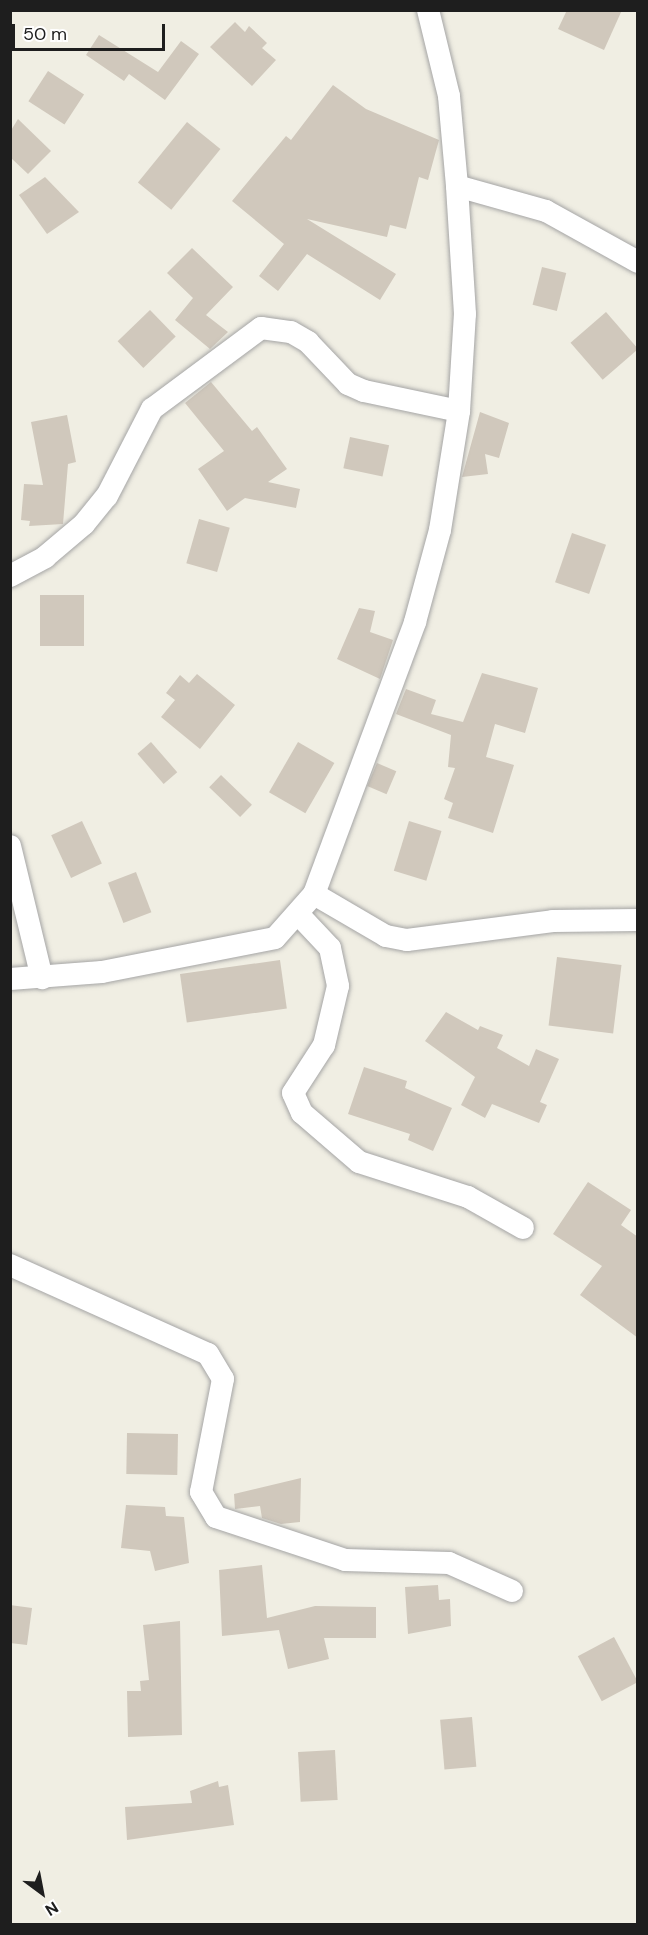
<!DOCTYPE html>
<style>
body{margin:0}
#map{position:relative;width:648px;height:1935px;overflow:hidden;background:#f0eee3;font-family:"DM Sans",sans-serif}
div>[style]{position:absolute}
.building>*{inset:0;background:#d0c8bc;transform-origin:0 0}
.roads{filter:drop-shadow(0 0 2px #a5a5a5) drop-shadow(0 0 2px #a5a5a5)}
.street>*{height:22px;margin:-11px;padding:0 11px;transform-origin:11px;border-radius:11px;background:#fff}
span{translate:-50% -50%;white-space:nowrap;text-align:center;line-height:1.15;-webkit-text-stroke:5px #fff;paint-order:stroke}
.frame{position:absolute;inset:0;border:12px solid #1e1e1e;pointer-events:none}
.north{position:absolute;left:12px;top:1863px;width:60px;height:60px;-webkit-text-stroke:4px #fff;paint-order:stroke;rotate:148deg;font-size:16px;font-weight:700;line-height:24px;text-align:center;color:#1e1e1e}
.north::after{content:'';display:block;margin:auto;width:21px;height:27px;background:#1e1e1e;clip-path:polygon(50% 0,100% 100%,50% 72%,0 100%)}
.scale{position:absolute;left:12px;top:24px;width:153px;height:27px;box-sizing:border-box;border:3px solid #1e1e1e;border-top:0;padding-left:8px;font-size:18px;line-height:21px;white-space:nowrap;color:#1e1e1e;-webkit-text-stroke:4px #fff;paint-order:stroke}
</style>
<div id="map">
<div class="building">
<i style="clip-path:polygon(567px 10px,622px 10px,604px 50px,558px 29px)"></i>
<i style="clip-path:polygon(235px 22px,245px 32px,249px 26px,267px 43px,262px 48px,276px 60px,252px 86px,210px 47px)"></i>
<i style="clip-path:polygon(99px 35px,158px 72px,181px 41px,199px 54px,165px 100px,129px 74px,124px 81px,86px 55px)"></i>
<i style="left:48px;top:71px;width:43px;height:36px;rotate:33deg"></i>
<i style="clip-path:polygon(333px 85px,366px 109px,439px 140px,428px 180px,419px 177px,406px 229px,390px 225px,387px 237px,307px 219px,396px 274px,380px 300px,307px 254px,278px 291px,259px 276px,284px 244px,232px 201px,286px 136px,291px 140px)"></i>
<i style="clip-path:polygon(18px 119px,51px 151px,28px 174px,10px 157px,10px 132px)"></i>
<i style="left:187px;top:122px;width:43px;height:78px;rotate:39deg"></i>
<i style="clip-path:polygon(45px 177px,79px 212px,47px 234px,19px 195px)"></i>
<i style="clip-path:polygon(192px 248px,233px 287px,206px 315px,228px 332px,210px 349px,175px 320px,193px 298px,167px 273px)"></i>
<i style="left:542px;top:267px;width:25px;height:39px;rotate:14deg"></i>
<i style="left:150px;top:310px;width:37px;height:45px;rotate:46deg"></i>
<i style="left:606px;top:312px;width:49px;height:47px;rotate:49deg"></i>
<i style="clip-path:polygon(211px 382px,252px 431px,257px 427px,287px 469px,268px 482px,300px 489px,296px 508px,245px 498px,227px 511px,198px 469px,224px 451px,185px 403px)"></i>
<i style="clip-path:polygon(480px 412px,509px 423px,499px 458px,485px 454px,488px 474px,462px 477px)"></i>
<i style="clip-path:polygon(67px 415px,76px 462px,68px 464px,63px 524px,29px 526px,30px 521px,21px 520px,24px 484px,43px 485px,31px 422px)"></i>
<i style="left:350px;top:437px;width:40px;height:32px;rotate:12deg"></i>
<i style="left:199px;top:519px;width:32px;height:46px;rotate:16deg"></i>
<i style="left:572px;top:533px;width:36px;height:52px;rotate:19deg"></i>
<i style="left:40px;top:595px;width:44px;height:51px"></i>
<i style="clip-path:polygon(359px 608px,375px 611px,370px 632px,393px 640px,380px 679px,337px 659px)"></i>
<i style="clip-path:polygon(482px 673px,538px 688px,525px 733px,495px 724px,486px 757px,514px 765px,493px 833px,448px 818px,453px 803px,444px 799px,455px 768px,448px 767px,451px 735px,396px 714px,406px 689px,436px 700px,431px 714px,463px 722px)"></i>
<i style="clip-path:polygon(197px 674px,235px 705px,200px 749px,161px 717px,175px 700px,166px 693px,180px 675px,189px 683px)"></i>
<i style="left:151px;top:742px;width:40px;height:18px;rotate:49deg"></i>
<i style="left:298px;top:742px;width:42px;height:58px;rotate:30deg"></i>
<i style="left:377px;top:763px;width:21px;height:25px;rotate:23deg"></i>
<i style="left:221px;top:775px;width:43px;height:17px;rotate:44deg"></i>
<i style="left:82px;top:821px;width:47px;height:34px;rotate:65deg"></i>
<i style="left:409px;top:821px;width:34px;height:52px;rotate:17deg"></i>
<i style="left:136px;top:872px;width:43px;height:30px;rotate:69deg"></i>
<i style="left:557px;top:957px;width:65px;height:69px;rotate:7deg"></i>
<i style="left:280px;top:960px;width:49px;height:101px;rotate:82deg"></i>
<i style="clip-path:polygon(446px 1012px,478px 1030px,480px 1026px,503px 1035px,497px 1048px,529px 1066px,536px 1049px,559px 1059px,540px 1102px,547px 1105px,539px 1123px,492px 1104px,485px 1118px,461px 1105px,475px 1077px,425px 1041px)"></i>
<i style="clip-path:polygon(364px 1067px,407px 1081px,405px 1088px,452px 1108px,433px 1151px,408px 1140px,410px 1134px,348px 1114px)"></i>
<i style="clip-path:polygon(588px 1182px,631px 1210px,621px 1225px,638px 1237px,638px 1338px,580px 1295px,602px 1266px,553px 1234px)"></i>
<i style="left:127px;top:1433px;width:51px;height:41px;rotate:1deg"></i>
<i style="clip-path:polygon(301px 1478px,300px 1522px,281px 1524px,262px 1518px,260px 1506px,235px 1509px,234px 1494px)"></i>
<i style="clip-path:polygon(126px 1505px,165px 1507px,166px 1516px,184px 1517px,189px 1563px,155px 1571px,150px 1551px,121px 1548px)"></i>
<i style="clip-path:polygon(262px 1565px,267px 1618px,315px 1606px,376px 1607px,376px 1638px,324px 1638px,329px 1659px,288px 1669px,279px 1630px,222px 1636px,219px 1570px)"></i>
<i style="clip-path:polygon(438px 1585px,439px 1600px,450px 1599px,451px 1626px,408px 1634px,405px 1587px)"></i>
<i style="clip-path:polygon(10px 1605px,32px 1608px,27px 1645px,10px 1643px)"></i>
<i style="clip-path:polygon(180px 1621px,182px 1735px,128px 1737px,127px 1691px,141px 1691px,140px 1681px,149px 1680px,143px 1625px)"></i>
<i style="left:614px;top:1637px;width:51px;height:41px;rotate:62deg"></i>
<i style="left:472px;top:1717px;width:50px;height:32px;rotate:85deg"></i>
<i style="left:335px;top:1750px;width:50px;height:37px;rotate:87deg"></i>
<i style="clip-path:polygon(218px 1781px,219px 1787px,228px 1785px,234px 1825px,127px 1840px,125px 1807px,192px 1803px,190px 1791px)"></i>
</div>
<div class="roads">
<div class="street">
<i style="left:457px;top:186px;width:92px;rotate:15.7deg"></i>
<i style="left:546px;top:211px;width:105px;rotate:29deg"></i>
<i style="left:10px;top:576px;width:40px;rotate:-28deg"></i>
<i style="left:45px;top:557px;width:51px;rotate:-40.2deg"></i>
<i style="left:84px;top:524px;width:36px;rotate:-51deg"></i>
<i style="left:107px;top:496px;width:98px;rotate:-62.7deg"></i>
<i style="left:152px;top:409px;width:136px;rotate:-36.6deg"></i>
<i style="left:261px;top:328px;width:30px;rotate:8deg"></i>
<i style="left:291px;top:332px;width:20px;rotate:30deg"></i>
<i style="left:308px;top:342px;width:58px;rotate:46.4deg"></i>
<i style="left:348px;top:384px;width:17px;rotate:24deg"></i>
<i style="left:364px;top:391px;width:97px;rotate:11.9deg"></i>
<i style="left:10px;top:846px;width:136px;rotate:76.4deg"></i>
<i style="left:314px;top:894px;width:83px;rotate:30.3deg"></i>
<i style="left:386px;top:936px;width:21px;rotate:11deg"></i>
<i style="left:407px;top:940px;width:147px;rotate:-7.4deg"></i>
<i style="left:553px;top:921px;width:85px;rotate:-0.7deg"></i>
<i style="left:299px;top:915px;width:45px;rotate:46.8deg"></i>
<i style="left:330px;top:948px;width:39px;rotate:78deg"></i>
<i style="left:338px;top:986px;width:61px;rotate:103.3deg"></i>
<i style="left:324px;top:1045px;width:57px;rotate:122.9deg"></i>
<i style="left:293px;top:1093px;width:22px;rotate:66deg"></i>
<i style="left:302px;top:1113px;width:75px;rotate:40.7deg"></i>
<i style="left:359px;top:1162px;width:114px;rotate:17.8deg"></i>
<i style="left:468px;top:1197px;width:63px;rotate:29.4deg"></i>
<i style="left:10px;top:979px;width:92px;rotate:-4.4deg"></i>
<i style="left:102px;top:972px;width:176px;rotate:-11.1deg"></i>
<i style="left:275px;top:938px;width:59px;rotate:-48.4deg"></i>
<i style="left:314px;top:894px;width:290px;rotate:-69.6deg"></i>
<i style="left:415px;top:622px;width:95px;rotate:-74.8deg"></i>
<i style="left:440px;top:530px;width:121px;rotate:-80.9deg"></i>
<i style="left:459px;top:411px;width:97px;rotate:-86.5deg"></i>
<i style="left:465px;top:314px;width:128px;rotate:-93.6deg"></i>
<i style="left:457px;top:186px;width:90px;rotate:-95.1deg"></i>
<i style="left:449px;top:96px;width:89px;rotate:-103.7deg"></i>
<i style="left:10px;top:1265px;width:217px;rotate:24.2deg"></i>
<i style="left:208px;top:1354px;width:29px;rotate:59deg"></i>
<i style="left:223px;top:1379px;width:115px;rotate:101deg"></i>
<i style="left:201px;top:1492px;width:29px;rotate:59deg"></i>
<i style="left:216px;top:1517px;width:136px;rotate:18.4deg"></i>
<i style="left:345px;top:1560px;width:104px;rotate:1.7deg"></i>
<i style="left:449px;top:1563px;width:69px;rotate:24deg"></i>
</div>
</div>
<div class="frame"></div>
<div class="north">N</div>
<div class="scale">50 m</div>
</div>
